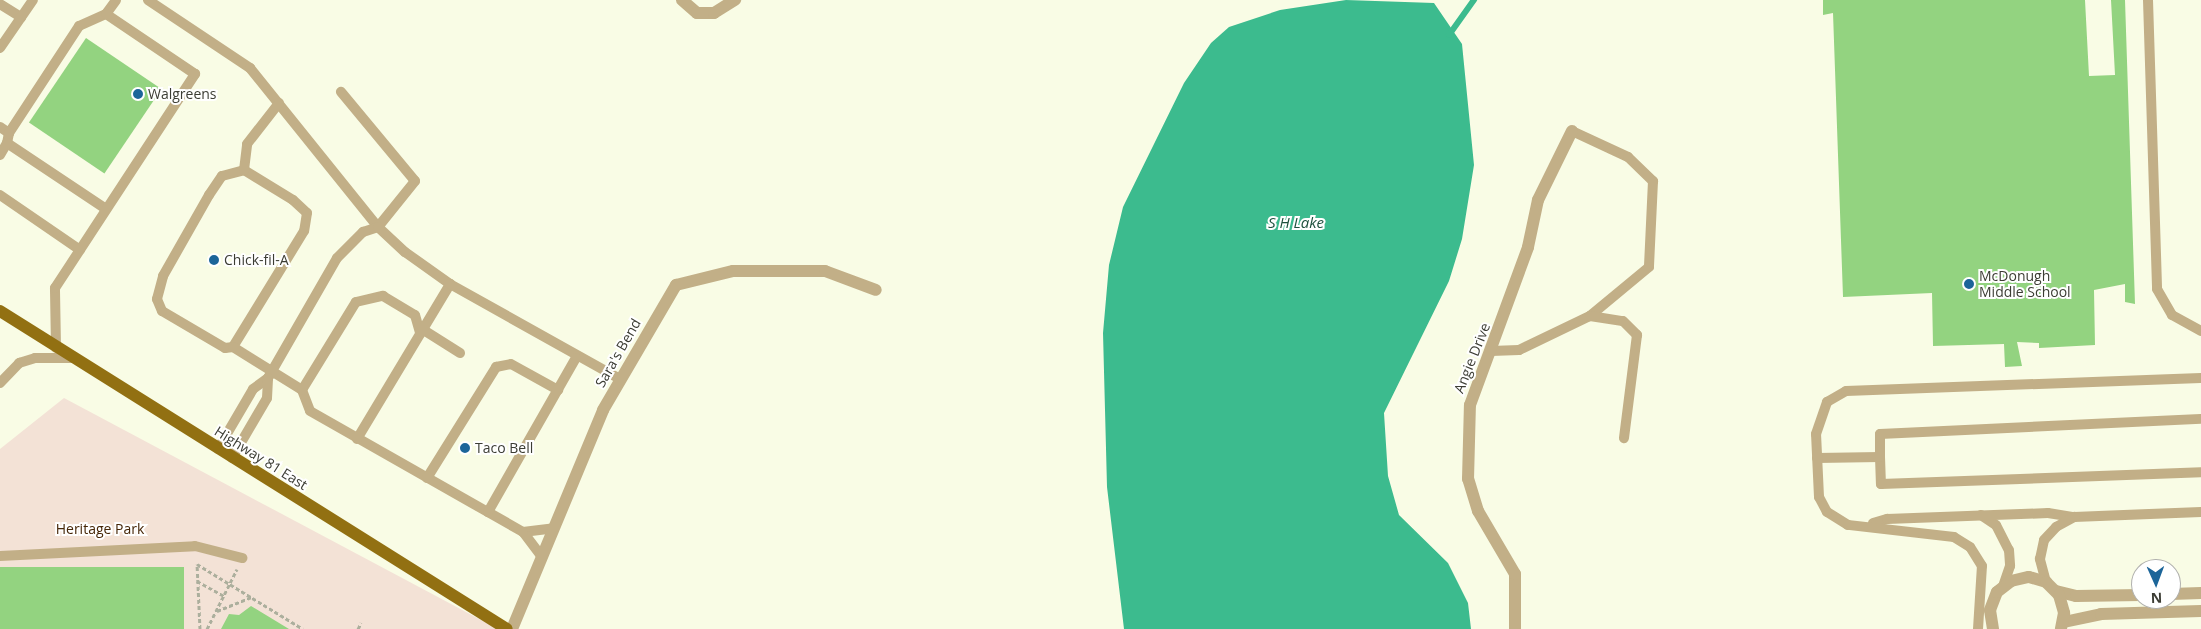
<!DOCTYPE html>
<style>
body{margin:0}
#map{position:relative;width:2201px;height:629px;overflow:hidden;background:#f9fce5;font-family:"Open Sans",sans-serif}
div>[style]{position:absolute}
.green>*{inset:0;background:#f3e2d6}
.water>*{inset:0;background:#3cbb8e}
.stream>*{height:5.5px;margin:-2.75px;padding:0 2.75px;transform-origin:2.75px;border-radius:2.75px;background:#3cbb8e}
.building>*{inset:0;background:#93d380;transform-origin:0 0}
.path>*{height:3px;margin-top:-1.5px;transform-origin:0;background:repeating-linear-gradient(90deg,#acaf9d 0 4px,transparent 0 6.5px)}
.service>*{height:10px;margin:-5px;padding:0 5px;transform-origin:5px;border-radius:5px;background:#c2af87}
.minor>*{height:12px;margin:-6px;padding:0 6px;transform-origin:6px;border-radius:6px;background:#c2af87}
.primary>*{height:12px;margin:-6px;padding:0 6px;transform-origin:6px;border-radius:6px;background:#927012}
.dots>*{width:14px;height:14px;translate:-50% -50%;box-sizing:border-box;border:2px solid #fff;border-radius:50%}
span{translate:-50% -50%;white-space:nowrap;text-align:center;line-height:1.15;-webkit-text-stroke:4px #fff;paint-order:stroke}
.poi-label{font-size:14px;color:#3c3d34}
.left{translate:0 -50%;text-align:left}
.street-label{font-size:14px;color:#3c3d34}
.park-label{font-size:14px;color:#452607}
.water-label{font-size:15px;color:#1f513e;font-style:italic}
.north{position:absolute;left:2131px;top:559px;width:50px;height:50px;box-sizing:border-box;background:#fff;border:1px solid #b1b1ae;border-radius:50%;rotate:178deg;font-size:14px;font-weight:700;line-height:20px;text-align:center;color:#3c3d34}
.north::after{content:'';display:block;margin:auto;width:18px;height:22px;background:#1c6599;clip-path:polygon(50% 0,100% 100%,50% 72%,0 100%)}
</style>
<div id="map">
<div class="green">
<i style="clip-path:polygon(64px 398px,498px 629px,0 629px,0 449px)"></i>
</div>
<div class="water">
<i style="clip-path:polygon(1346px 0,1434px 3px,1462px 44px,1474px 165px,1462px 239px,1449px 281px,1384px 413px,1388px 476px,1399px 515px,1448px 563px,1468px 603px,1471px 629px,1124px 629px,1107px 487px,1103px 333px,1109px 265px,1123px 207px,1184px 83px,1211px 43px,1229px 27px,1280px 10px)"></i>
</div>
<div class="stream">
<i style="left:1449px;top:35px;width:43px;rotate:-54.5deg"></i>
</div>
<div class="building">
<i style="clip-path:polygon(1823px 0,2085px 0,2089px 76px,2115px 75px,2111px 0,2125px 0,2135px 304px,2125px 302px,2125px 284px,2094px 290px,2095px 345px,2039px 348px,2039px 343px,2017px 342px,2022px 366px,2005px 367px,2004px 344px,1933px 346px,1932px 293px,1843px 297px,1833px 13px,1823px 15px)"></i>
<i style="left:86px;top:38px;width:91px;height:102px;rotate:34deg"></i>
<i style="left:184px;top:567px;width:62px;height:184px;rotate:90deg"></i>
<i style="clip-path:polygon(251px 606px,289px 629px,221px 629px,229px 614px,239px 615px)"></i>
</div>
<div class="path">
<i style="left:197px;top:581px;width:31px;rotate:29deg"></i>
<i style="left:217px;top:611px;width:37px;rotate:-22deg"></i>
<i style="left:200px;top:629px;width:65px;rotate:-92.6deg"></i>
<i style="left:197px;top:564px;width:124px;rotate:31.5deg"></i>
<i style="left:207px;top:629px;width:67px;rotate:-63.4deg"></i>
<i style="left:358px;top:629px;width:7px;rotate:-63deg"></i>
</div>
<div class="service">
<i style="left:148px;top:0;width:123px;rotate:33.7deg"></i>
<i style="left:250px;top:68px;width:204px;rotate:51.2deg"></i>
<i style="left:378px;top:227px;width:59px;rotate:-51.2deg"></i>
<i style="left:415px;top:181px;width:116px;rotate:-129.7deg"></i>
<i style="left:2148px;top:0;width:289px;rotate:88.2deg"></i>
<i style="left:2157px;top:289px;width:30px;rotate:60deg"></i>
<i style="left:2172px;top:315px;width:33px;rotate:29deg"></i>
<i style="left:0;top:4px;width:25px;rotate:32deg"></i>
<i style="left:0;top:48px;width:58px;rotate:-55.5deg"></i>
<i style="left:0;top:127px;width:11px;rotate:34deg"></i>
<i style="left:9px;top:133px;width:128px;rotate:-56.8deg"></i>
<i style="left:79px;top:26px;width:30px;rotate:-24deg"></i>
<i style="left:106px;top:14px;width:17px;rotate:-54deg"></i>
<i style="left:1572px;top:131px;width:62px;rotate:24.9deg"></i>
<i style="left:1628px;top:157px;width:35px;rotate:44deg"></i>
<i style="left:1653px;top:181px;width:86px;rotate:92.7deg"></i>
<i style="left:1649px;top:267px;width:77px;rotate:140.3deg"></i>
<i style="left:9px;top:133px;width:10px;rotate:101deg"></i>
<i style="left:7px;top:143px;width:119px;rotate:33.7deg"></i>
<i style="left:0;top:155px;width:14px;rotate:-60deg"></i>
<i style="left:244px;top:170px;width:57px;rotate:31.5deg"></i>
<i style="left:293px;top:200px;width:19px;rotate:43deg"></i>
<i style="left:307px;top:213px;width:18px;rotate:99deg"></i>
<i style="left:304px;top:231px;width:136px;rotate:121.5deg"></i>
<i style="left:233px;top:347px;width:8px;rotate:173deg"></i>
<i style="left:225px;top:348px;width:73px;rotate:-149.6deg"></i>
<i style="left:162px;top:311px;width:13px;rotate:-113deg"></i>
<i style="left:157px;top:299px;width:24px;rotate:-75deg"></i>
<i style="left:163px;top:276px;width:93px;rotate:-60.4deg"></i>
<i style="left:209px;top:195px;width:23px;rotate:-56deg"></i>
<i style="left:222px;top:176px;width:23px;rotate:-15deg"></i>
<i style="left:244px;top:170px;width:26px;rotate:-83deg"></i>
<i style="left:247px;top:144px;width:52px;rotate:-52deg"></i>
<i style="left:0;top:195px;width:97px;rotate:34.5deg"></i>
<i style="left:422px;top:329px;width:45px;rotate:32.3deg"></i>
<i style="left:233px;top:347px;width:81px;rotate:31.9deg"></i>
<i style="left:302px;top:390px;width:22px;rotate:69deg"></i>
<i style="left:310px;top:411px;width:205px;rotate:29.6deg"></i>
<i style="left:56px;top:348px;width:60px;rotate:-91deg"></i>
<i style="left:55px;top:288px;width:256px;rotate:-56.8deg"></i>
<i style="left:195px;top:74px;width:107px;rotate:-146deg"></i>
<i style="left:1491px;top:351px;width:28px;rotate:-2deg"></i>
<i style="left:1519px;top:350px;width:79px;rotate:-25.6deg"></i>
<i style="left:1590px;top:316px;width:33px;rotate:9deg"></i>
<i style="left:1623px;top:321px;width:20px;rotate:45deg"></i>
<i style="left:1637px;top:335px;width:104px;rotate:97.2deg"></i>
<i style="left:0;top:383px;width:28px;rotate:-46deg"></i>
<i style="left:19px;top:363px;width:17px;rotate:-17deg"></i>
<i style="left:35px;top:358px;width:37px"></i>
<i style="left:302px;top:390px;width:103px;rotate:-58.5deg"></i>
<i style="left:356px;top:302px;width:28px;rotate:-13deg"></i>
<i style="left:383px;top:296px;width:37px;rotate:31deg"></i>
<i style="left:415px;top:315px;width:19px;rotate:74deg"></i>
<i style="left:357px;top:439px;width:181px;rotate:-59deg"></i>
<i style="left:218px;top:449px;width:69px;rotate:-59.7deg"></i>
<i style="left:253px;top:389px;width:19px;rotate:-36deg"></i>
<i style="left:268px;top:378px;width:138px;rotate:-60.1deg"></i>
<i style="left:337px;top:258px;width:37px;rotate:-45deg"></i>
<i style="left:363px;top:232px;width:16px;rotate:-18deg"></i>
<i style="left:378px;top:227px;width:37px;rotate:43deg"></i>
<i style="left:405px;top:252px;width:55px;rotate:35.4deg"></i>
<i style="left:450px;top:284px;width:195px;rotate:29.2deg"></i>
<i style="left:1880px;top:457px;width:27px;rotate:88deg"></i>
<i style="left:1881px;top:484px;width:320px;rotate:-2.1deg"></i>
<i style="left:232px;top:458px;width:69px;rotate:-59.7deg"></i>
<i style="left:267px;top:398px;width:20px;rotate:-87deg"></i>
<i style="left:1817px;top:458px;width:63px;rotate:-0.9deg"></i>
<i style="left:1880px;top:457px;width:23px;rotate:-90deg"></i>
<i style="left:1880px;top:434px;width:321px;rotate:-2.7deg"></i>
<i style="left:427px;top:478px;width:131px;rotate:-58.1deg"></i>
<i style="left:496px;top:367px;width:15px;rotate:-11deg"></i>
<i style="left:511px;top:364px;width:54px;rotate:29deg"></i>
<i style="left:1981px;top:515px;width:18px;rotate:34deg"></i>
<i style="left:1996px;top:525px;width:28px;rotate:63deg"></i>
<i style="left:2009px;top:550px;width:16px;rotate:86deg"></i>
<i style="left:2010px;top:566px;width:21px;rotate:109deg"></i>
<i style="left:1873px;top:523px;width:15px;rotate:-16deg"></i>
<i style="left:1887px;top:519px;width:161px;rotate:-2.1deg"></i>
<i style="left:2048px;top:513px;width:26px;rotate:9deg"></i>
<i style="left:2074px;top:517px;width:127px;rotate:-2.3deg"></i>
<i style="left:523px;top:532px;width:31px;rotate:-7deg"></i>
<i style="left:0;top:556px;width:195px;rotate:-2.9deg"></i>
<i style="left:195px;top:546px;width:49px;rotate:14.3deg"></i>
<i style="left:542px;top:557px;width:31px;rotate:-127deg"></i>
<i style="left:523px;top:532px;width:40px;rotate:-150.3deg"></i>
<i style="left:488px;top:512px;width:177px;rotate:-60.3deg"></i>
<i style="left:2046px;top:582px;width:24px;rotate:-105deg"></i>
<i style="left:2040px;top:559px;width:19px;rotate:-78deg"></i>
<i style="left:2044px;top:540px;width:18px;rotate:-47deg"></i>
<i style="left:2056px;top:527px;width:21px;rotate:-29deg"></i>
<i style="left:1978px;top:629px;width:63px;rotate:-86.4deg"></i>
<i style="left:1982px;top:566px;width:22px;rotate:-122deg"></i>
<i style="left:1970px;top:547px;width:19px;rotate:-148deg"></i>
<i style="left:1954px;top:537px;width:107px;rotate:-173.5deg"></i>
<i style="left:1848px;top:525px;width:25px;rotate:-148deg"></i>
<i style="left:1827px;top:512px;width:17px;rotate:-118deg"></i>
<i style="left:1819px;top:497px;width:63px;rotate:-92.7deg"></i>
<i style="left:1816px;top:434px;width:34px;rotate:-71deg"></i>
<i style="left:1827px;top:402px;width:22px;rotate:-30deg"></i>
<i style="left:1846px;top:391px;width:355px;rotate:-2.1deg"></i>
</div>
<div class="minor">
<i style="left:682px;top:0;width:20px;rotate:41deg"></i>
<i style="left:697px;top:13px;width:17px"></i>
<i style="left:714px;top:13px;width:25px;rotate:-32deg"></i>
<i style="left:2056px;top:591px;width:21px;rotate:14deg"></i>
<i style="left:2076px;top:596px;width:65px;rotate:-0.9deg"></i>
<i style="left:2171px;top:594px;width:30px;rotate:-2deg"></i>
<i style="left:2064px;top:622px;width:38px;rotate:-12deg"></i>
<i style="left:2101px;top:614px;width:100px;rotate:-1.7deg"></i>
<i style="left:512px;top:629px;width:237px;rotate:-67.4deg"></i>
<i style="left:603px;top:410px;width:145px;rotate:-59.7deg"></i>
<i style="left:676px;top:285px;width:59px;rotate:-13.8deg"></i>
<i style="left:733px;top:271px;width:92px"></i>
<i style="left:825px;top:271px;width:54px;rotate:20.4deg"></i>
<i style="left:1515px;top:629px;width:55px;rotate:-90deg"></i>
<i style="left:1515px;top:574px;width:73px;rotate:-120.4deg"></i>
<i style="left:1478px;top:511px;width:34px;rotate:-107deg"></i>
<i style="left:1468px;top:479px;width:74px;rotate:-88.5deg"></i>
<i style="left:1470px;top:405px;width:168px;rotate:-69.8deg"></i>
<i style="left:1528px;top:247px;width:48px;rotate:-78deg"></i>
<i style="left:1538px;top:200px;width:77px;rotate:-63.8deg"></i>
<i style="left:1993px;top:629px;width:19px;rotate:-99deg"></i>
<i style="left:1990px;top:610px;width:19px;rotate:-69deg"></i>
<i style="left:1997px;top:592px;width:18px;rotate:-38deg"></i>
<i style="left:2011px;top:581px;width:18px;rotate:-13deg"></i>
<i style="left:2029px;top:577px;width:18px;rotate:16deg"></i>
<i style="left:2046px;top:582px;width:18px;rotate:45deg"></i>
<i style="left:2059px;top:595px;width:19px;rotate:74deg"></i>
<i style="left:2064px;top:613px;width:16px;rotate:101deg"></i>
</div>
<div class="primary">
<i style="left:0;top:311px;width:598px;rotate:32.1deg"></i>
</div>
<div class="dots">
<i style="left:138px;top:94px;background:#1c6599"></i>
<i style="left:214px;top:260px;background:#1c6599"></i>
<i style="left:1969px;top:284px;background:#1c6599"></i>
<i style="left:465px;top:448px;background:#1c6599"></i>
</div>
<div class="poi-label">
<span class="left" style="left:148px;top:94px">Walgreens</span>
<span class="left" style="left:224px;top:260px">Chick-fil-A</span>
<span class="left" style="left:1979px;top:284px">McDonugh<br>Middle School</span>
<span class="left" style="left:475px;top:448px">Taco Bell</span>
</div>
<div class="street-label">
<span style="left:618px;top:353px;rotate:-60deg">Sara's Bend</span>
<span style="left:1472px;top:358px;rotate:-68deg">Angie Drive</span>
<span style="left:261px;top:458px;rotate:32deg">Highway 81 East</span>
</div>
<div class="park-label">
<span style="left:100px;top:529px">Heritage Park</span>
</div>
<div class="water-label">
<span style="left:1296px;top:223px">S H Lake</span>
</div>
<div class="north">N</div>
</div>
